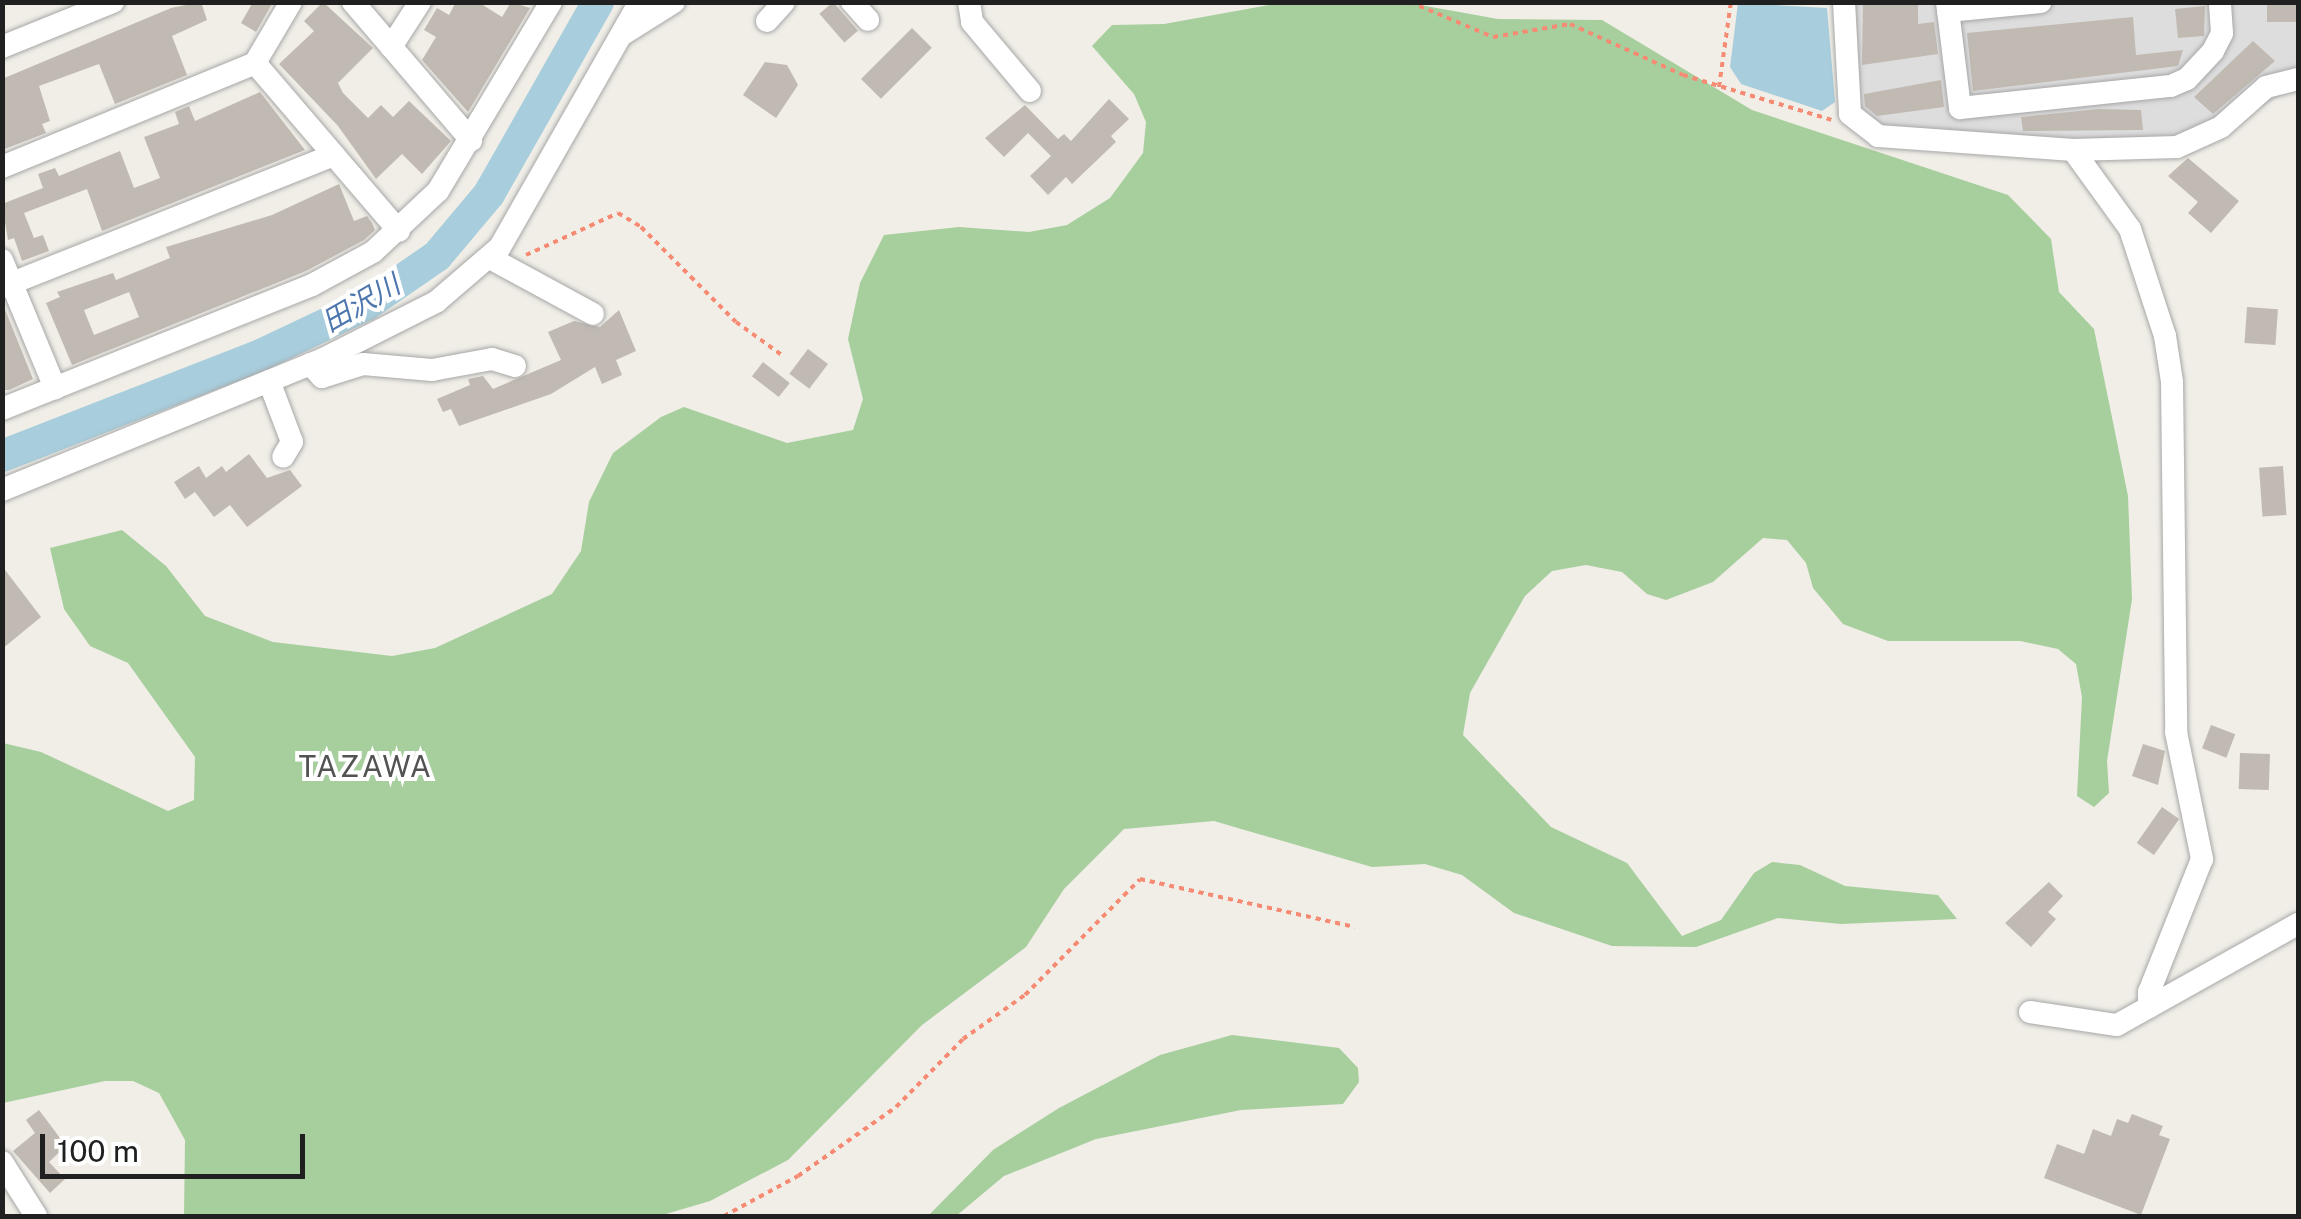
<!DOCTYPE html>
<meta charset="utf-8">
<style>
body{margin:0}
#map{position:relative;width:2301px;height:1219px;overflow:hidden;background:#f0eee7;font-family:"Public Sans","Noto Sans JP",sans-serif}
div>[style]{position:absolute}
.residential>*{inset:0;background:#dedddd}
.forest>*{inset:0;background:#a7ce9d}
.water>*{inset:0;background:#a8cddc}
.river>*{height:32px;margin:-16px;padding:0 16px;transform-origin:16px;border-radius:16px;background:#a8cddc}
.building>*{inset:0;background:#c1bab3;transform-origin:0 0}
.path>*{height:4px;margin-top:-2px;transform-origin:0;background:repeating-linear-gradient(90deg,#f68a72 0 5px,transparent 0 10px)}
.roads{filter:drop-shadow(0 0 2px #a7a7a7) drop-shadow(0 0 2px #a7a7a7)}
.minor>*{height:22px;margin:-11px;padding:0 11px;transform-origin:11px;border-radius:11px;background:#fff}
span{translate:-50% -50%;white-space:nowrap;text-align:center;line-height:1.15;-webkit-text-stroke:8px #fff;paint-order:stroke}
.water-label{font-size:28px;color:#4e76ae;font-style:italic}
.quarter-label{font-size:30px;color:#535353;letter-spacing:2.5px}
.frame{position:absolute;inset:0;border:5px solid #202020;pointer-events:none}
.scale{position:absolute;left:40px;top:1134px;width:265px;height:45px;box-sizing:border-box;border:5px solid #202020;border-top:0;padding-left:12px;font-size:30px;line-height:35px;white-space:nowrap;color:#202020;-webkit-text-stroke:8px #fff;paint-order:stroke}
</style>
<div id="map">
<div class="residential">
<i style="clip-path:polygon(1836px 3px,2298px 3px,2298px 86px,2200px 142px,1858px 134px)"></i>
</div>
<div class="forest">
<i style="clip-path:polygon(1280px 3px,1409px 3px,1498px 19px,1602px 20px,1752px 110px,2008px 195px,2051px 239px,2059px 292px,2094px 329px,2128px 496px,2132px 599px,2107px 761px,2109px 793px,2094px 807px,2077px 796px,2082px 697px,2076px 664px,2058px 649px,2020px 641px,1888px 641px,1843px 624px,1813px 588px,1806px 563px,1787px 540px,1763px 538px,1713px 582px,1666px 600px,1647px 594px,1622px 572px,1586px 565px,1552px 571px,1525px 596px,1470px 693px,1463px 735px,1551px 827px,1627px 863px,1682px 936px,1721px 920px,1754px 873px,1772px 862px,1800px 865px,1845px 886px,1938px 895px,1957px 919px,1841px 924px,1778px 918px,1696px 947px,1612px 946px,1514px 913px,1462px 875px,1425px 864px,1372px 867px,1214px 821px,1124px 829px,1064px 889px,1026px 947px,922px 1025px,788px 1160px,710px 1201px,659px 1216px,184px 1216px,185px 1140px,159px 1093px,133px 1081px,105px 1081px,3px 1103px,3px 743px,41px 752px,168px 811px,194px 800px,195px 757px,128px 663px,90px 646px,64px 609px,50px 548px,122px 530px,166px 566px,205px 616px,273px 642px,392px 656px,435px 648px,552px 594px,581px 551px,589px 502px,613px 453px,661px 417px,684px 407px,787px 443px,853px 430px,863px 399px,848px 339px,860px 283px,884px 235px,959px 227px,1029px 232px,1067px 225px,1110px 198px,1143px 153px,1146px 122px,1134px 94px,1092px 46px,1112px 25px,1164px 24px)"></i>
<i style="clip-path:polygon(1232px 1035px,1339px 1048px,1358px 1068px,1359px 1082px,1343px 1104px,1241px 1110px,1096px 1139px,1004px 1176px,956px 1216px,928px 1216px,993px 1150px,1059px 1108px,1160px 1055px)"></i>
</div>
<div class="water">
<i style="clip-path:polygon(1738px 3px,1827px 8px,1835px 102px,1822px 111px,1741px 84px,1730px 67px)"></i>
</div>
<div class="river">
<i style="left:2px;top:456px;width:280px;rotate:-21.3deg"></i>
<i style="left:263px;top:354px;width:114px;rotate:-25.4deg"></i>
<i style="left:366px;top:305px;width:86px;rotate:-34.6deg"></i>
<i style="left:437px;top:256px;width:81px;rotate:-50deg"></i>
<i style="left:489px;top:194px;width:221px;rotate:-60.4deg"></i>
</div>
<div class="building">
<i style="clip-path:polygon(201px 2px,207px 20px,172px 36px,187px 75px,115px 104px,99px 64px,39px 86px,50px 121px,42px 124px,46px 133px,2px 150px,2px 79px,171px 8px)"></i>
<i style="clip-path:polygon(253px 2px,273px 2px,256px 32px,241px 23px)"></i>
<i style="clip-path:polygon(323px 2px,373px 48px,338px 83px,343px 93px,368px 118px,381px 105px,393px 117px,409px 101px,451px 141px,422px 174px,402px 154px,376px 179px,338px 126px,279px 64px,314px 31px,304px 21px)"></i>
<i style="clip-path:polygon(456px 2px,478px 2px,502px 17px,511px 2px,530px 8px,468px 112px,422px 60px,436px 37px,424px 30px,437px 8px,449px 15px)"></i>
<i style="left:833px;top:2px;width:38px;height:18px;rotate:49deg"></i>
<i style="clip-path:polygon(1863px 2px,1918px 2px,1918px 24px,1934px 22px,1938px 54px,1862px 65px)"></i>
<i style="left:2298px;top:3px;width:19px;height:31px;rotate:90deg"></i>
<i style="clip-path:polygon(2205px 6px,2204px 36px,2178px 38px,2175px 9px)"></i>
<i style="clip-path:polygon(2133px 17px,2136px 55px,2183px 50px,2178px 66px,1973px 91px,1967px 33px)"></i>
<i style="left:912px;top:28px;width:28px;height:72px;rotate:45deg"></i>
<i style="clip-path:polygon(2253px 41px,2275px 61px,2213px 114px,2194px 97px)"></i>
<i style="clip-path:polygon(765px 62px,787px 65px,798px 85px,776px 118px,743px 95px)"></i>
<i style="clip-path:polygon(1941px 80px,1944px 107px,1877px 116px,1865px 106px,1864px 94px)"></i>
<i style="clip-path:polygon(260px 92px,305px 150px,102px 231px,87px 189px,24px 213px,34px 238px,43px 235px,49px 251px,22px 261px,14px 238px,8px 240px,2px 204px,43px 188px,38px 174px,55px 168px,59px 176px,120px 151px,134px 188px,160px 178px,144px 137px,179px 124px,175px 112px,189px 106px,195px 121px)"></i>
<i style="clip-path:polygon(1109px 99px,1129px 119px,1111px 136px,1116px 142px,1072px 184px,1066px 177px,1048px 195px,1030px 176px,1051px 156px,1028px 133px,1004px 157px,985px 138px,1025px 105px,1058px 139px,1064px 134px,1071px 141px)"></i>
<i style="clip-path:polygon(2099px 109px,2141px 110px,2143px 130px,2023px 131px,2021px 117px)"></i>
<i style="clip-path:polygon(2188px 158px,2239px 201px,2211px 233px,2188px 213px,2198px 202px,2168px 176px)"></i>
<i style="clip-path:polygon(evenodd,339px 184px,354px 221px,367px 216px,372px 223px,375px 230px,364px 240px,306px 271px,72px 365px,46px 303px,60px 297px,57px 292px,113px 273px,116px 280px,170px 258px,166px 247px,272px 215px,339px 184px,129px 292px,139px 317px,94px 335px,84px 310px,129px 292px)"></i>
<i style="clip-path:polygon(2px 302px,33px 379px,9px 390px,2px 390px)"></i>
<i style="left:2247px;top:307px;width:31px;height:36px;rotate:4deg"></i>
<i style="clip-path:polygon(619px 310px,636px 351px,616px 360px,622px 375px,602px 384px,595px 367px,551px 394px,459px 426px,451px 409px,443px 412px,437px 399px,470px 385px,468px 379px,483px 376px,493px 389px,561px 360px,548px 332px,574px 321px,600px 327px)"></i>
<i style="left:808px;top:349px;width:25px;height:31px;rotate:37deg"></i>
<i style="left:763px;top:362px;width:34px;height:18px;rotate:38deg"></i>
<i style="clip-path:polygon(249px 454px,267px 478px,290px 470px,302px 486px,247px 527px,230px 505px,214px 517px,195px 492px,185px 499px,174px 482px,199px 466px,206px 478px,222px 466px,226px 472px)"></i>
<i style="left:2283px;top:466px;width:49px;height:24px;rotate:86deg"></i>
<i style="clip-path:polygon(2px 566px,41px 617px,2px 649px)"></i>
<i style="left:2211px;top:725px;width:26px;height:25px;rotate:21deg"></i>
<i style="clip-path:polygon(2143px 744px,2165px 751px,2158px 785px,2132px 776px)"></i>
<i style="left:2240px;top:753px;width:30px;height:36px;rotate:2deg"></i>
<i style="left:2162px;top:807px;width:21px;height:44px;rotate:35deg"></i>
<i style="clip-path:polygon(2049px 882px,2063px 896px,2048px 912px,2056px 919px,2031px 947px,2005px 923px)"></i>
<i style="clip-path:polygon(39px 1110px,66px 1146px,49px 1162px,65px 1179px,50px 1193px,13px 1151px,35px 1133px,26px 1120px)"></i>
<i style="clip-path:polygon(2132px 1114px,2163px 1126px,2159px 1135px,2170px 1139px,2141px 1215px,2044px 1178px,2057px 1144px,2084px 1154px,2093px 1129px,2111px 1136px,2117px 1119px,2128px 1123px)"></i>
</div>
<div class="path">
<i style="left:1410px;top:2px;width:90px;rotate:22.9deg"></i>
<i style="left:1493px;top:37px;width:78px;rotate:-9.6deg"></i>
<i style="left:1570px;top:24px;width:124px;rotate:24.3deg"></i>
<i style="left:1683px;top:75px;width:156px;rotate:16.8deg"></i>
<i style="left:1719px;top:87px;width:86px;rotate:-82deg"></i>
<i style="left:526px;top:255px;width:101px;rotate:-24.5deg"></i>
<i style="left:618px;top:213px;width:27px;rotate:31deg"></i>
<i style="left:641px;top:227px;width:134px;rotate:45deg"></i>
<i style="left:736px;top:322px;width:57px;rotate:35.7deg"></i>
<i style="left:724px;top:1216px;width:84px;rotate:-28.4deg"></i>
<i style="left:798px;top:1176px;width:120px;rotate:-35.1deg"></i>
<i style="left:896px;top:1107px;width:95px;rotate:-45.4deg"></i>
<i style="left:963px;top:1039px;width:76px;rotate:-35.4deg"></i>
<i style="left:1025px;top:995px;width:163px;rotate:-45.2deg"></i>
<i style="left:1140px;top:879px;width:220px;rotate:12.6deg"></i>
</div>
<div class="roads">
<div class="minor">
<i style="left:353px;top:2px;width:182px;rotate:49.5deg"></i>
<i style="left:852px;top:2px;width:24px;rotate:48deg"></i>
<i style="left:969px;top:2px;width:20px;rotate:81deg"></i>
<i style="left:972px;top:22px;width:90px;rotate:50deg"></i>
<i style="left:1844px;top:2px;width:112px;rotate:86.9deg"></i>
<i style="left:1850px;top:114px;width:36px;rotate:38deg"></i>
<i style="left:1878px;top:136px;width:196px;rotate:4.1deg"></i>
<i style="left:2073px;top:150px;width:104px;rotate:-1.7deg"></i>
<i style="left:2177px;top:147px;width:48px;rotate:-24.4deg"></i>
<i style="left:2221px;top:127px;width:60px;rotate:-41.6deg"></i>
<i style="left:2266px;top:87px;width:33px;rotate:-14deg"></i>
<i style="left:1947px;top:2px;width:107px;rotate:83deg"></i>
<i style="left:1960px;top:108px;width:212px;rotate:-6deg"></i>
<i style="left:2171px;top:86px;width:17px;rotate:-24deg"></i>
<i style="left:2187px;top:79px;width:38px;rotate:-47deg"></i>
<i style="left:2213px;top:51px;width:20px;rotate:-63deg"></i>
<i style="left:2222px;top:33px;width:31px;rotate:-94deg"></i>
<i style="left:1948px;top:11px;width:93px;rotate:-5.5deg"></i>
<i style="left:767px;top:21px;width:25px;rotate:-48deg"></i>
<i style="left:623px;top:34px;width:60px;rotate:-32.1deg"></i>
<i style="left:2px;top:47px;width:120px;rotate:-22.1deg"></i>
<i style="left:391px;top:47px;width:54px;rotate:-57.2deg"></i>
<i style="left:255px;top:63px;width:221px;rotate:49.4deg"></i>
<i style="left:2073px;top:150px;width:97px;rotate:54.2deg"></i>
<i style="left:2130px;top:229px;width:113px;rotate:71.9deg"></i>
<i style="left:2165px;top:336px;width:47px;rotate:81.3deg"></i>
<i style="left:2172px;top:382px;width:350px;rotate:89.3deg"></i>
<i style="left:2176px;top:732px;width:130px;rotate:78.4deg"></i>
<i style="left:2202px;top:859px;width:143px;rotate:111.7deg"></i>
<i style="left:2149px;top:992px;width:15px;rotate:90deg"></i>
<i style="left:2px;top:167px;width:274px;rotate:-22.3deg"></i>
<i style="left:255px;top:63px;width:71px;rotate:-59.5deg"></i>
<i style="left:490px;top:258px;width:117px;rotate:28.5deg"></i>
<i style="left:2px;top:260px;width:139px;rotate:67.5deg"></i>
<i style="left:2px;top:287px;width:357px;rotate:-21.7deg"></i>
<i style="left:310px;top:364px;width:18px;rotate:47deg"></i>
<i style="left:322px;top:377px;width:43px;rotate:-17.6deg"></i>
<i style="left:363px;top:364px;width:69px;rotate:5deg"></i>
<i style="left:432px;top:370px;width:61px;rotate:-10.4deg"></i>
<i style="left:492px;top:359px;width:24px;rotate:17deg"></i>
<i style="left:269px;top:381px;width:65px;rotate:69.3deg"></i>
<i style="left:292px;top:442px;width:17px;rotate:121deg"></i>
<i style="left:2px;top:409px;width:334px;rotate:-21.8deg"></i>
<i style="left:312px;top:285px;width:69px;rotate:-28.4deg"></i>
<i style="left:373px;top:252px;width:89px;rotate:-43.2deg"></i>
<i style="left:438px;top:191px;width:220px;rotate:-59.1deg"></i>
<i style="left:2px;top:490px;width:347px;rotate:-22.2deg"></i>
<i style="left:323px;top:359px;width:127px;rotate:-26.8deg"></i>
<i style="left:436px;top:302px;width:84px;rotate:-40.7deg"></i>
<i style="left:500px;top:247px;width:282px;rotate:-60.3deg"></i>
<i style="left:2030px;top:1012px;width:88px;rotate:8.5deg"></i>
<i style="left:2117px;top:1025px;width:207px;rotate:-29.2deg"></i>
<i style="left:2px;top:1162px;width:64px;rotate:57.8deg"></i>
</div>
</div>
<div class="water-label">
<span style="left:361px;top:303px;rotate:-30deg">田沢川</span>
</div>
<div class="quarter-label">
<span style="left:366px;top:766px">TAZAWA</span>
</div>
<div class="frame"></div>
<div class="scale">100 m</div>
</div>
